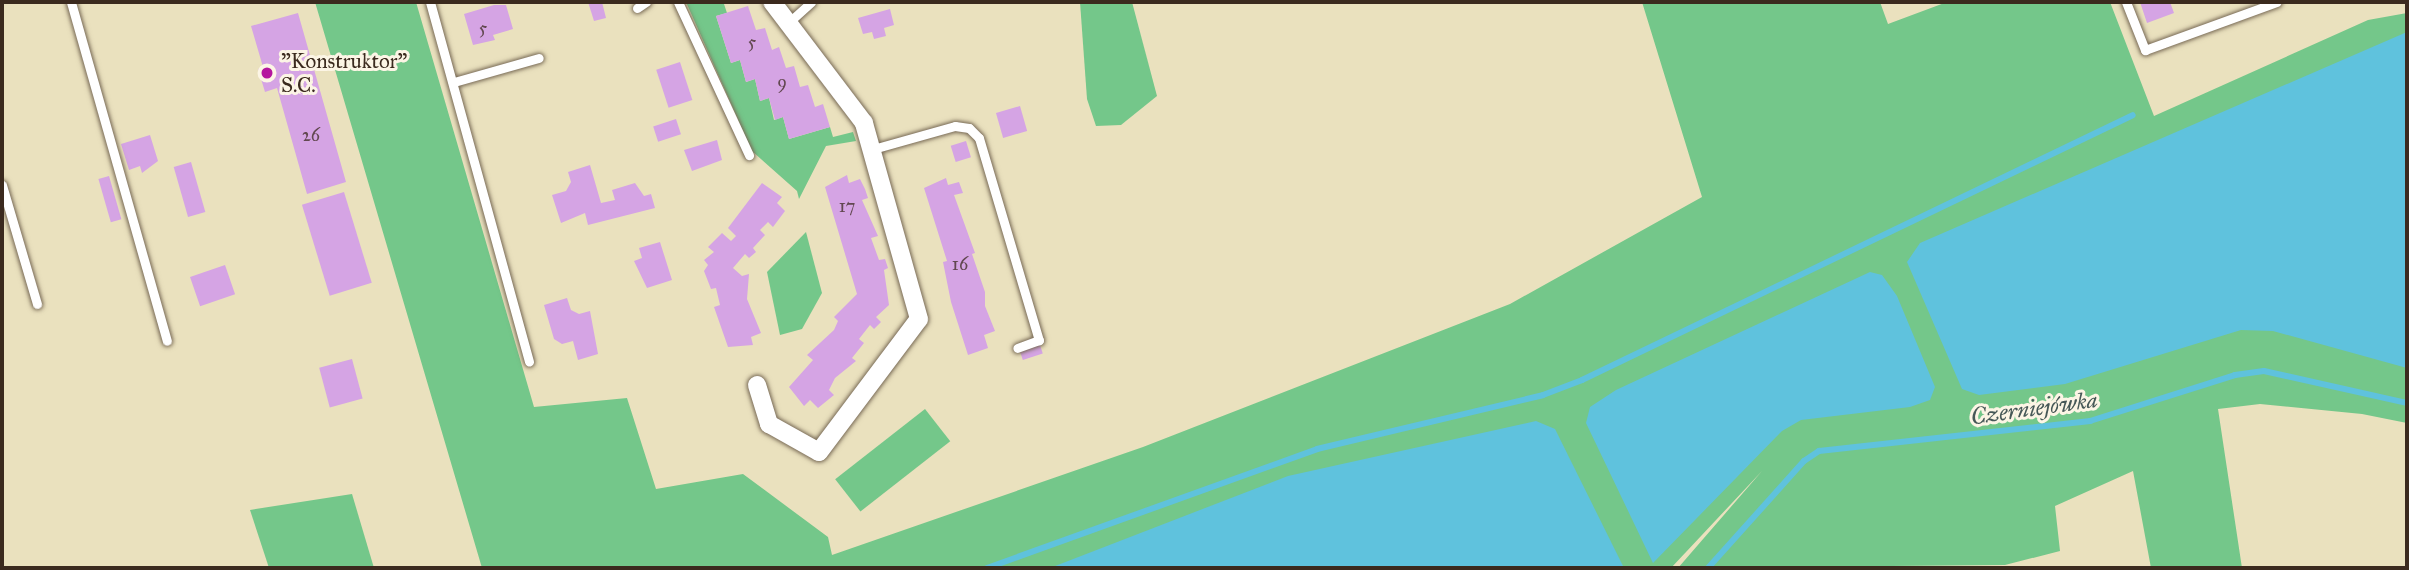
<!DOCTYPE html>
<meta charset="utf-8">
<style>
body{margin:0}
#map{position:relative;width:2409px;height:570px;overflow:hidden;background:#eae1be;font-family:"IM FELL Great Primer",serif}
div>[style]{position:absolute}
.green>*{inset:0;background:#74c78a;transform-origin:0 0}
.water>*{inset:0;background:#5fc2dd}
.stream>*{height:6px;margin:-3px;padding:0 3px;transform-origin:3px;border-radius:3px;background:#5fc2dd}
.building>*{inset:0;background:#d5a4e4;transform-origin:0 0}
.roads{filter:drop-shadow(0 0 2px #786a56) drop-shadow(0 0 2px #786a56)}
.lane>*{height:9px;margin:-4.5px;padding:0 4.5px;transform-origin:4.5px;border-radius:4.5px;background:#fff}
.street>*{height:18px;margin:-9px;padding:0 9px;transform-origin:9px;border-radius:9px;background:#fff}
.dots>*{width:19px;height:19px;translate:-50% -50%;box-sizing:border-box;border:4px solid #fcf5e5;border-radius:50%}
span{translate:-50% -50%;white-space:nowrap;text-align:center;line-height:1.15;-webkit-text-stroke:6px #fcf5e5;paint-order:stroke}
.number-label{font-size:18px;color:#624850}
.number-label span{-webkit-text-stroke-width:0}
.poi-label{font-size:21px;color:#3b2a1e}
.left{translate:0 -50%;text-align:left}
.water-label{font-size:23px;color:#465857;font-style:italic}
.frame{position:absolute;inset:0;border:4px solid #3b2a1e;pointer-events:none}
</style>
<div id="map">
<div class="green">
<i style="clip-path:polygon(315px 2px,416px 2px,534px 407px,627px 398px,656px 489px,743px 474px,828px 537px,832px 555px,1143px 447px,1510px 304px,1702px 197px,1642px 2px,1880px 2px,1888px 24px,1947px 2px,2110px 2px,2154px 116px,2368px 20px,2407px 13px,2407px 423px,2362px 414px,2260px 404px,2218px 409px,2242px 568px,2151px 568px,2133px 471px,2055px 506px,2060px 551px,2005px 565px,1678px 568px,1762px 471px,1671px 568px,482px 568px)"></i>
<i style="clip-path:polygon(686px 2px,731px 2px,724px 4px,727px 13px,716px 16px,731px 63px,740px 60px,746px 82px,755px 79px,760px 101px,769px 98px,774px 120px,783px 117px,789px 139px,830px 127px,833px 137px,853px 132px,856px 141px,826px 146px,799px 199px,797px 191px,752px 151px)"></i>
<i style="clip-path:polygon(1080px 2px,1132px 2px,1157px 96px,1121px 125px,1096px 126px,1087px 99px)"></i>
<i style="clip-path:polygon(806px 232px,822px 293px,802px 329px,780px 335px,767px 272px)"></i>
<i style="left:925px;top:409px;width:41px;height:114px;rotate:52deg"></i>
<i style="clip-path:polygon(352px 494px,374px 568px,269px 568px,250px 510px)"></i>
</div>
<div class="water">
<i style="clip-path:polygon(2407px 32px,2407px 368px,2273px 331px,2241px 330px,2065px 384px,1979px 395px,1962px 389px,1907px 262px,1920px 243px)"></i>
<i style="clip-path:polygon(1870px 272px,1882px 275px,1897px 296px,1935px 387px,1930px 400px,1910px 407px,1801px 420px,1782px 431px,1653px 563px,1586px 423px,1590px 407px,1616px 390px)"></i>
<i style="clip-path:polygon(1536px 421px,1555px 429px,1624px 568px,1050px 568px,1288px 476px)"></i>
</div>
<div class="stream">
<i style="left:987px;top:568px;width:351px;rotate:-19.8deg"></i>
<i style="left:1317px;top:449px;width:232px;rotate:-13.4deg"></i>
<i style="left:1543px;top:395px;width:42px;rotate:-21deg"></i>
<i style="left:1582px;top:380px;width:611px;rotate:-25.68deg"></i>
<i style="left:1708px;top:568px;width:144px;rotate:-48.1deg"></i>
<i style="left:1804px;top:461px;width:18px;rotate:-34deg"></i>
<i style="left:1819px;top:451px;width:273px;rotate:-6.3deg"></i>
<i style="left:2090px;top:421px;width:152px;rotate:-17.6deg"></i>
<i style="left:2235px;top:375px;width:29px;rotate:-8deg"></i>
<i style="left:2264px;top:371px;width:147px;rotate:12.6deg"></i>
</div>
<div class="building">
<i style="clip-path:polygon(588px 2px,602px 2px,606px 18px,594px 21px)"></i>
<i style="clip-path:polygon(2140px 2px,2170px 2px,2174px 13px,2147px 23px)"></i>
<i style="clip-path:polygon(494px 5px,506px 5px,513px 29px,493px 35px,495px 40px,473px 45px,464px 14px)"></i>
<i style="clip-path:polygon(748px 6px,756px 30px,765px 28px,772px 50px,779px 47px,786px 68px,794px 66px,800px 87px,808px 85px,815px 107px,823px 104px,830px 127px,789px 139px,783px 117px,775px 120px,769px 98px,760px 101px,755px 79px,746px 82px,740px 60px,731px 63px,716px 16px)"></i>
<i style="clip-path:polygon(890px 9px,894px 25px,884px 28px,886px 36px,874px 39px,872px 32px,863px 34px,858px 18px)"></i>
<i style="clip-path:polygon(298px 13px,346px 182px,307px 194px,277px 88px,265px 92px,258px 69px,263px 67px,251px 26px)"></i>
<i style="left:680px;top:62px;width:40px;height:25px;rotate:72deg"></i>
<i style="left:1020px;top:106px;width:26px;height:25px;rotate:74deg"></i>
<i style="left:676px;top:119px;width:16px;height:24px;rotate:72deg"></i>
<i style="clip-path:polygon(150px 135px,158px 161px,142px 173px,140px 166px,129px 170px,121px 144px)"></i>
<i style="clip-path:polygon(717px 140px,722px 160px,692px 171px,684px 150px)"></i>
<i style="left:966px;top:141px;width:17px;height:16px;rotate:73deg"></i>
<i style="left:191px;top:162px;width:52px;height:18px;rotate:74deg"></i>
<i style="clip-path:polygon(590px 165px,601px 203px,615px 200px,612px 190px,635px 183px,644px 196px,651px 194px,655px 208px,588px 225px,585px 213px,561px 223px,552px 195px,566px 191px,571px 182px,568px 172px)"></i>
<i style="clip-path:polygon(847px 175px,849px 183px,860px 179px,865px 189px,868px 198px,862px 200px,878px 236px,871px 238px,879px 260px,885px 259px,888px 268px,884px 270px,889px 305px,876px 317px,881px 322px,874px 329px,870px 325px,859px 339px,864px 343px,852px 358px,856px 361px,835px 378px,829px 390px,834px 395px,818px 408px,810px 400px,804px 406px,789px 387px,813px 360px,807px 355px,834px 330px,838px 321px,834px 317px,857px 294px,825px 187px)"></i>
<i style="left:109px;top:176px;width:45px;height:11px;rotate:74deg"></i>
<i style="clip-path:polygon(946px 178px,948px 185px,959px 182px,963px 193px,954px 195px,975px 253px,972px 254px,985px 292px,985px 306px,995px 331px,984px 335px,988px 348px,968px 355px,951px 302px,943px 262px,947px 261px,924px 188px)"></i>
<i style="clip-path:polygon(762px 183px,782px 197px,777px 203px,785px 211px,773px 227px,768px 222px,760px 230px,765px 235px,753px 248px,756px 252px,749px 258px,745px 254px,733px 268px,742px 276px,749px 274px,747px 299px,761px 333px,751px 337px,753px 345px,728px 347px,714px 307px,720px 305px,716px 288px,711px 289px,704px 271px,708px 265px,704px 260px,714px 252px,708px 247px,722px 233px,731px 241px,736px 236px,728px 228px)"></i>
<i style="left:344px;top:192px;width:95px;height:44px;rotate:73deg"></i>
<i style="clip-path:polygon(660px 242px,672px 280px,647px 288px,634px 261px,642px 258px,639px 248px)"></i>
<i style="left:225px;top:265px;width:31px;height:37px;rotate:71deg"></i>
<i style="clip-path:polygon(567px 298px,571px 310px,579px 314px,590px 311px,598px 354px,578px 360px,573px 341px,562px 344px,554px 339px,544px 305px)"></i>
<i style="left:1040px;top:345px;width:9px;height:21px;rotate:72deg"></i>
<i style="left:352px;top:359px;width:41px;height:34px;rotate:75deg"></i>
</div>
<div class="roads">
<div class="lane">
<i style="left:71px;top:2px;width:352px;rotate:74.2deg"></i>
<i style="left:430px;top:2px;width:373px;rotate:74.6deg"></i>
<i style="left:678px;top:2px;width:169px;rotate:65.1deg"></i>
<i style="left:2126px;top:2px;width:52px;rotate:68.4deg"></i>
<i style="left:2145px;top:50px;width:140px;rotate:-20deg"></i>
<i style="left:637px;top:8px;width:11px;rotate:-34deg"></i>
<i style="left:788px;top:23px;width:31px;rotate:-42deg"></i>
<i style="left:454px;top:82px;width:88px;rotate:-15.8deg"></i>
<i style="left:873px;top:149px;width:85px;rotate:-15.7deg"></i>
<i style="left:955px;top:126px;width:14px;rotate:8deg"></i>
<i style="left:969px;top:128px;width:14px;rotate:45deg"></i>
<i style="left:979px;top:138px;width:211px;rotate:73.5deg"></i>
<i style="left:1039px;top:340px;width:23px;rotate:160deg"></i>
<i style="left:2px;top:185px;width:124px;rotate:73.6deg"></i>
</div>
<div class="street">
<i style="left:757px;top:385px;width:41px;rotate:72.9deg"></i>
<i style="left:769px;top:424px;width:57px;rotate:29.2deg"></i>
<i style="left:819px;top:452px;width:166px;rotate:-53.1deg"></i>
<i style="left:919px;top:319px;width:204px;rotate:-105.7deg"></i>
<i style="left:864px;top:123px;width:152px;rotate:-127.2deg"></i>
</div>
</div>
<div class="dots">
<i style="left:267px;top:73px;background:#b5179e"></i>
</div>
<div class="number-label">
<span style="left:483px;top:28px">5</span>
<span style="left:752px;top:42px">5</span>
<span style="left:782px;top:82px">9</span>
<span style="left:311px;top:135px">26</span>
<span style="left:847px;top:206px">17</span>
<span style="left:960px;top:264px">16</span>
</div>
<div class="poi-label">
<span class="left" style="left:281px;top:73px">"Konstruktor"<br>S.C.</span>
</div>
<div class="water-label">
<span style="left:2034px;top:408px;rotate:-8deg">Czerniejówka</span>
</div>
<div class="frame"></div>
</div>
